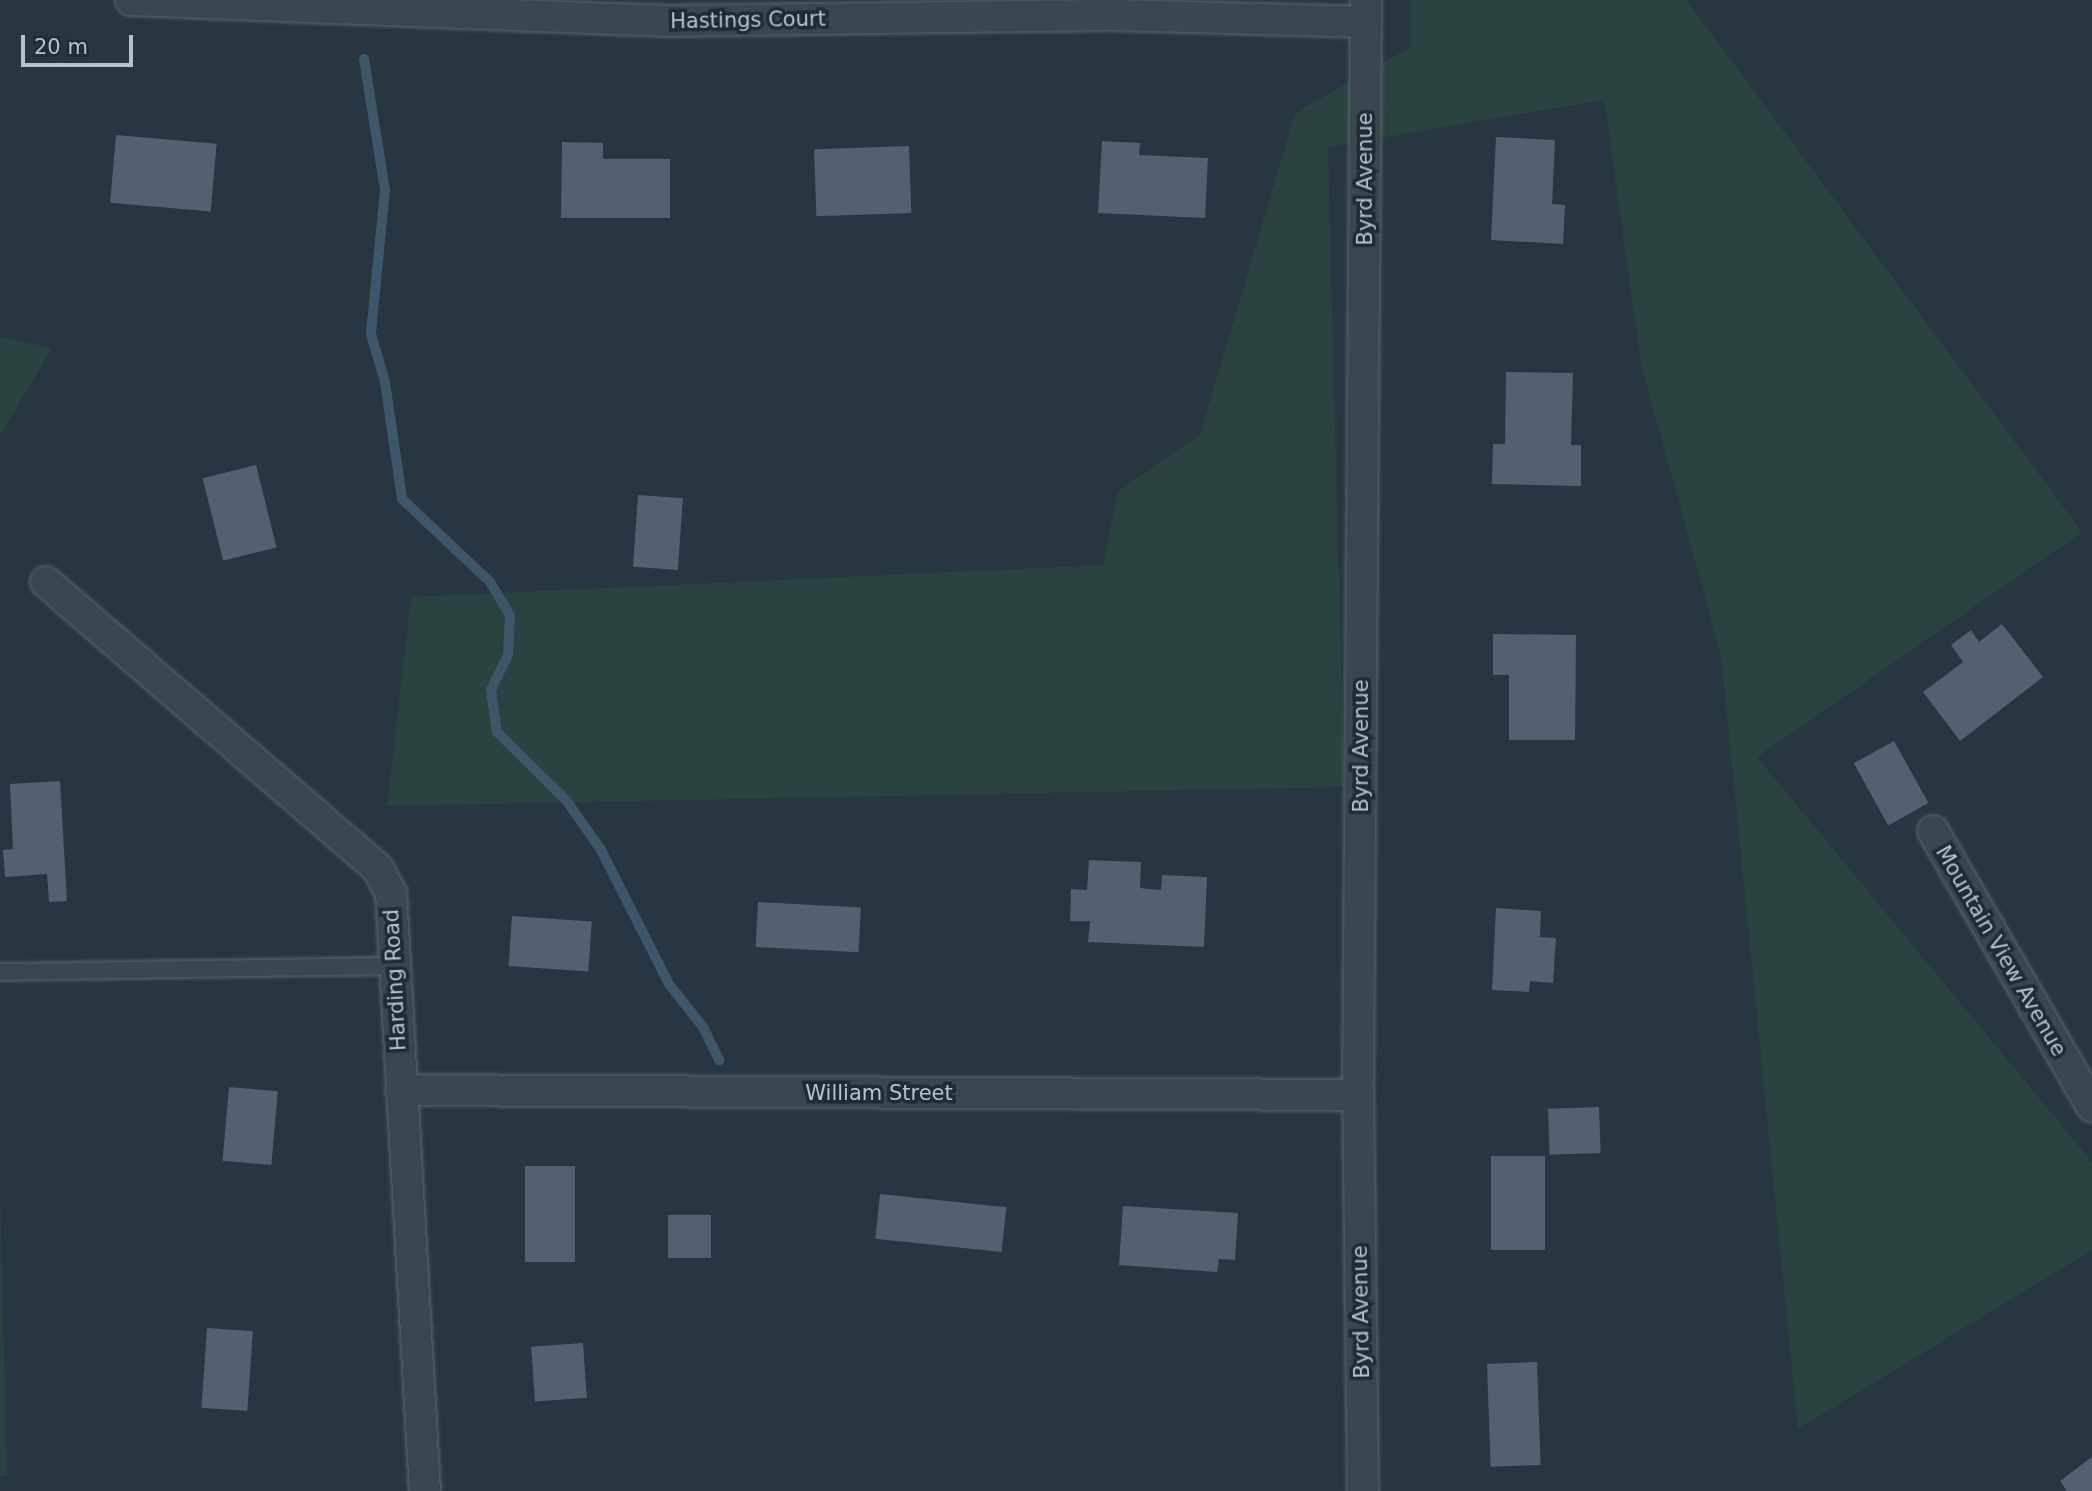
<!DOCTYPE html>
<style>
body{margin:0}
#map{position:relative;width:2092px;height:1491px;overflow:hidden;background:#273640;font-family:"DejaVu Sans",sans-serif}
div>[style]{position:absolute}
.green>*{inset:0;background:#2a4341}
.stream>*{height:10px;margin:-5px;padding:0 5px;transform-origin:5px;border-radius:5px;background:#3d5668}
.building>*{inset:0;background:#52616d;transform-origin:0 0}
.roads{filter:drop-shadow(0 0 2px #59656d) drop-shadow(0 0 2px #59656d)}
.service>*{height:16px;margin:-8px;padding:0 8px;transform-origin:8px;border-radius:8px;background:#3b4750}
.minor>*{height:30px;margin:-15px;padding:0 15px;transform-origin:15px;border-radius:15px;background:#3b4750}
span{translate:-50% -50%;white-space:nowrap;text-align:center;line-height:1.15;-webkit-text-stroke:7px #202c35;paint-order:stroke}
.street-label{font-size:21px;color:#b8c2ca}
.scale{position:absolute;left:21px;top:35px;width:112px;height:32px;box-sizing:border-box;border:4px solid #b8c2ca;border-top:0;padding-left:9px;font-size:21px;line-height:24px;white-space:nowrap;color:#b8c2ca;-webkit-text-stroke:5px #202c35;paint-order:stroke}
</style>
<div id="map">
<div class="green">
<i style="clip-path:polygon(1410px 0,1686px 0,2082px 532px,1757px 757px,2092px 1162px,2092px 1250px,1798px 1429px,1721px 656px,1642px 368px,1604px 100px,1328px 147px,1344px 787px,387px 806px,411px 597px,1103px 565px,1118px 491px,1200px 435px,1295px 113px,1411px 47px)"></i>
<i style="clip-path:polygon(0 337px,52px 348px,0 436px)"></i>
<i style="clip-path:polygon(0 1185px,7px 1476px,0 1476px)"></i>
</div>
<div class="stream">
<i style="left:364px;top:59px;width:133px;rotate:80.9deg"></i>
<i style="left:385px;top:190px;width:145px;rotate:95.6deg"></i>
<i style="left:371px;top:334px;width:50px;rotate:73.7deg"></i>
<i style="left:385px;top:382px;width:118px;rotate:81.7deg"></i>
<i style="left:402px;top:499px;width:121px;rotate:43.3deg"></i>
<i style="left:490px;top:582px;width:39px;rotate:59deg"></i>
<i style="left:510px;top:615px;width:40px;rotate:92.9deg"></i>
<i style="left:508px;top:655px;width:39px;rotate:116deg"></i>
<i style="left:491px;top:690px;width:42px;rotate:81.9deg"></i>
<i style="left:497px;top:732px;width:97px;rotate:44.6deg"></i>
<i style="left:566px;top:800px;width:61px;rotate:55deg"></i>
<i style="left:601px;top:850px;width:150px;rotate:63.1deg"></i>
<i style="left:669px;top:984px;width:55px;rotate:51.7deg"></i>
<i style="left:703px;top:1027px;width:37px;rotate:64deg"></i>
</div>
<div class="building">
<i style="left:116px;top:135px;width:101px;height:68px;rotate:5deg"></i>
<i style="clip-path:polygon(1496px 137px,1555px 140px,1552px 204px,1565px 205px,1563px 244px,1491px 240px)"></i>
<i style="clip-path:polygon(1102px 141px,1140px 143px,1139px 155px,1208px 158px,1205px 218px,1098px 213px)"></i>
<i style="clip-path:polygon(562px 142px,603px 143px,603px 159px,670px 159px,670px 218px,561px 218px)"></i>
<i style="left:909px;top:146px;width:67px;height:95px;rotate:88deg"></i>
<i style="clip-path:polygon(1506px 372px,1573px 373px,1571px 445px,1581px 445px,1581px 486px,1492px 484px,1493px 444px,1505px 444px)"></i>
<i style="left:256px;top:465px;width:85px;height:55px;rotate:76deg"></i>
<i style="left:638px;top:495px;width:45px;height:72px;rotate:4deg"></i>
<i style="clip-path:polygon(2002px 624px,2043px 677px,1960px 741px,1923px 692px,1963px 662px,1951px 645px,1971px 630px,1979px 642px)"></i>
<i style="clip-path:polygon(1493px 634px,1576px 635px,1575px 740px,1509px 740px,1509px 675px,1493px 675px)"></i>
<i style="left:1894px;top:741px;width:71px;height:46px;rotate:61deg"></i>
<i style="clip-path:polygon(60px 781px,67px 901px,49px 902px,47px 874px,5px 877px,3px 850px,13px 849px,10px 784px)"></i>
<i style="clip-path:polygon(1089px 860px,1141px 862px,1140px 888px,1161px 890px,1162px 875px,1207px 877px,1204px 947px,1088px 942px,1090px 921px,1070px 921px,1071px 889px,1087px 890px)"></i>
<i style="left:758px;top:902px;width:103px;height:45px;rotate:3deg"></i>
<i style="clip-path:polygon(1496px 908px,1541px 911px,1540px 937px,1556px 938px,1553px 983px,1530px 981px,1529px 992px,1492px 990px)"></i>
<i style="left:512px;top:916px;width:80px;height:50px;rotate:4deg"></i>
<i style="left:229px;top:1087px;width:49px;height:74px;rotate:5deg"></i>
<i style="left:1599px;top:1107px;width:46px;height:51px;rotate:88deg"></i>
<i style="left:1491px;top:1156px;width:54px;height:94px"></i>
<i style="left:525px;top:1166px;width:50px;height:96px"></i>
<i style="left:880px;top:1194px;width:127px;height:45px;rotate:6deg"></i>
<i style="clip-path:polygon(1123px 1206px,1238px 1213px,1235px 1260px,1219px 1259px,1217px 1272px,1119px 1265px)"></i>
<i style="left:668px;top:1215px;width:43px;height:43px"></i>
<i style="left:207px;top:1328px;width:46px;height:80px;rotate:4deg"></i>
<i style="left:583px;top:1343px;width:55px;height:52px;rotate:86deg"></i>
<i style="left:1537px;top:1362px;width:103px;height:50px;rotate:88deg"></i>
<i style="clip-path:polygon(2092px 1457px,2092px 1491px,2067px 1491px,2060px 1481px)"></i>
</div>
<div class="roads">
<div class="service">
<i style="left:0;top:972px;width:394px;rotate:-0.9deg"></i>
</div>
<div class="minor">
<i style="left:131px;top:0;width:538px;rotate:2.24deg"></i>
<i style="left:669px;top:21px;width:446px;rotate:-0.8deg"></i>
<i style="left:1115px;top:15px;width:251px;rotate:1.6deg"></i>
<i style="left:46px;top:582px;width:439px;rotate:40.8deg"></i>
<i style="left:378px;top:869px;width:27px;rotate:62deg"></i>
<i style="left:391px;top:893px;width:599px;rotate:86.75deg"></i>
<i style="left:1933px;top:831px;width:318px;rotate:60deg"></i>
<i style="left:401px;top:1090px;width:957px;rotate:0.3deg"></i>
<i style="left:1363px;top:1491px;width:396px;rotate:-90.7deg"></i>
<i style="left:1358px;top:1095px;width:1095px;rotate:-89.58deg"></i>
</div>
</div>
<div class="street-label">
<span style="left:748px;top:20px;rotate:-1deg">Hastings Court</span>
<span style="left:1365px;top:179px;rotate:-90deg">Byrd Avenue</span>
<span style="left:1361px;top:746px;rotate:-90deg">Byrd Avenue</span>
<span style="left:2001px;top:951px;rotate:60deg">Mountain View Avenue</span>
<span style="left:395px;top:980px;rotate:-93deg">Harding Road</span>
<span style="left:879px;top:1093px">William Street</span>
<span style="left:1361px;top:1312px;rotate:-91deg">Byrd Avenue</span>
</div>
<div class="scale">20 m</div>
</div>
